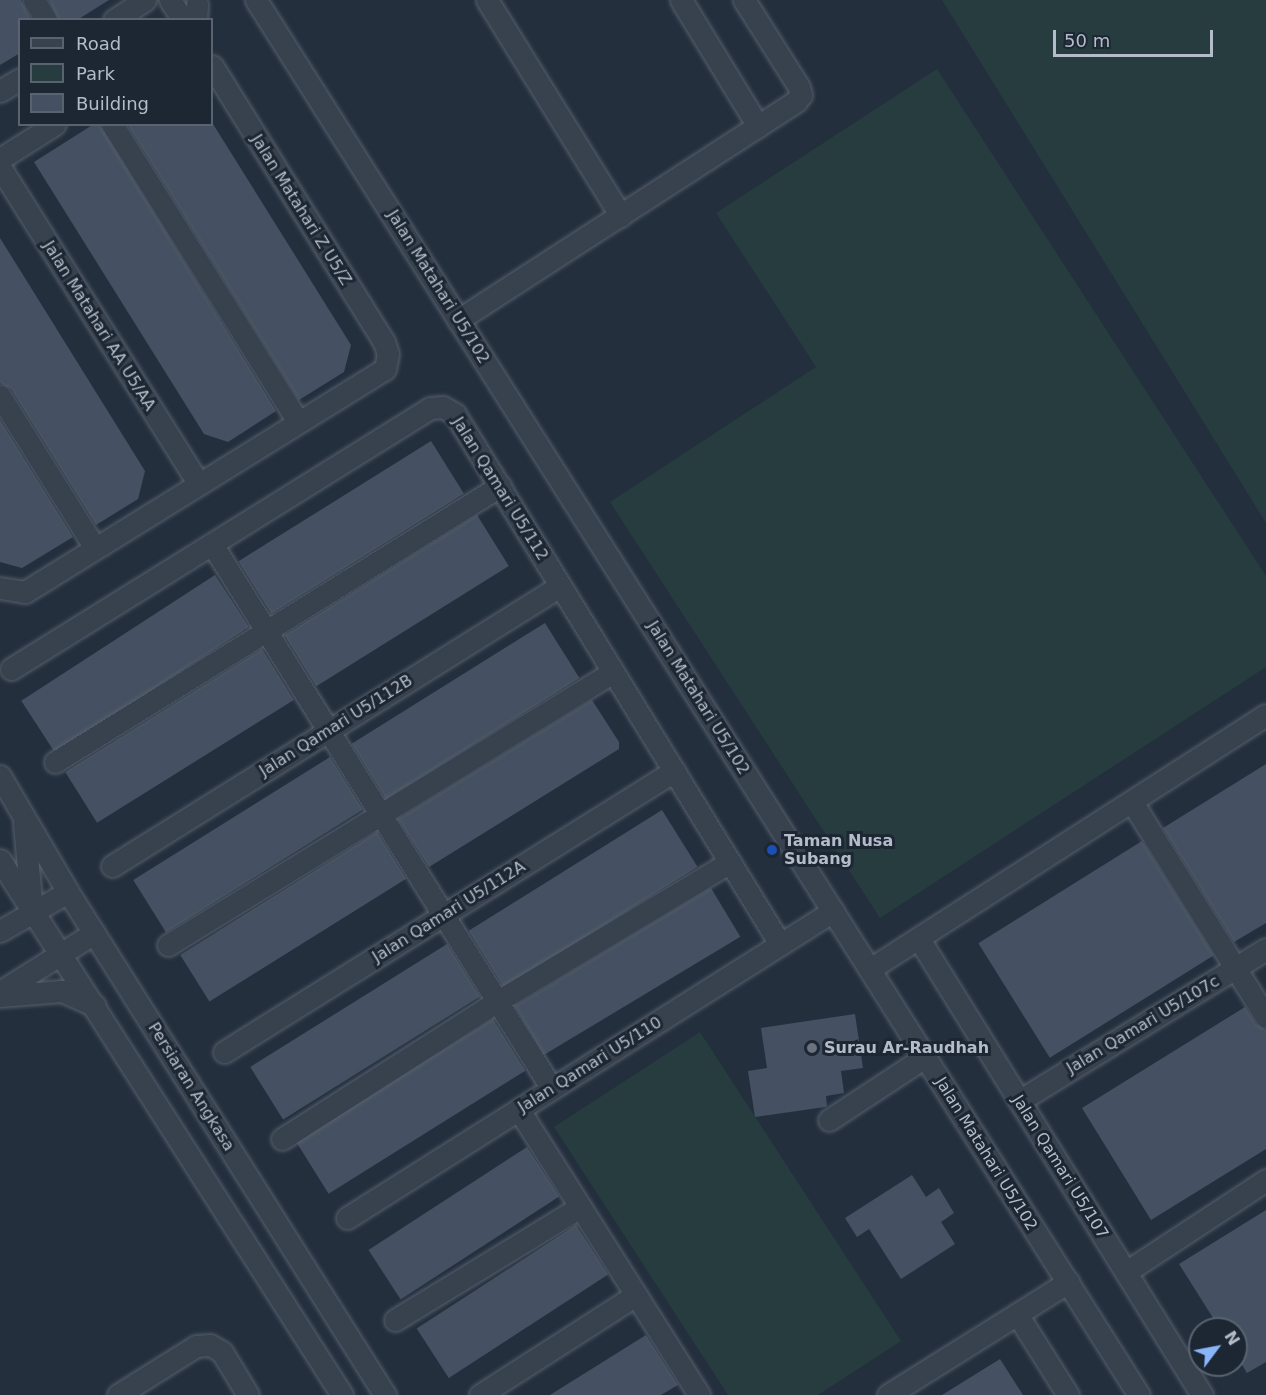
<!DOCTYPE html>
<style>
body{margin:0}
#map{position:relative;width:1266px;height:1395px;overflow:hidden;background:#242f3e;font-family:"DejaVu Sans",sans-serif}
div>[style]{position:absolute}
.green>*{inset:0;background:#263c3f}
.building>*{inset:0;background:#455162;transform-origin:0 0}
.roads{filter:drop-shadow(0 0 2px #565f6c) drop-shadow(0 0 2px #565f6c)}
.minor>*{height:21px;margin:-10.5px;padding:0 10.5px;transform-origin:10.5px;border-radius:10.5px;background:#38414e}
.dots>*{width:16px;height:16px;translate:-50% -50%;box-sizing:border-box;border:3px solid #1d2633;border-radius:50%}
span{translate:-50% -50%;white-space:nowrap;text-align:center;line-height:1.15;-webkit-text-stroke:6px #1d2633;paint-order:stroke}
.street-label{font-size:16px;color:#b4bcc9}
.poi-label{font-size:16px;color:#b4bcc9;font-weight:700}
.left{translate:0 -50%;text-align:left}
.legend{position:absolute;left:18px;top:18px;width:195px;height:108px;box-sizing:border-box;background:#1d2633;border:2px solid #59626f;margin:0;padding:8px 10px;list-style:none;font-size:18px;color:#b4bcc9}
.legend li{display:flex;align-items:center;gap:12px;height:30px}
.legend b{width:30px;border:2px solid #59626f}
.north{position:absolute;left:1188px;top:1317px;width:60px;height:60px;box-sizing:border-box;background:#1d2633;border:2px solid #59626f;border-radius:50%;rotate:58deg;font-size:16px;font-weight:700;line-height:24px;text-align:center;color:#b4bcc9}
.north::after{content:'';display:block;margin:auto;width:21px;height:27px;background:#8ab4f8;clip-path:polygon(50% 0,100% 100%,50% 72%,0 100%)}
.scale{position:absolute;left:1053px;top:30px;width:160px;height:27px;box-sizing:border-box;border:3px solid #b4bcc9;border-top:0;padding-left:8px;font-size:18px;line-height:21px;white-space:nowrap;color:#b4bcc9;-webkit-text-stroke:4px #1d2633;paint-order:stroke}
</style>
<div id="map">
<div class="green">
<i style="clip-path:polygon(942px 0,1266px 0,1266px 523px)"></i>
<i style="clip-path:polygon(937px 69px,1266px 576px,1266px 667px,880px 918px,610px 502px,816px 367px,716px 213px)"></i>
<i style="clip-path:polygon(700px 1032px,901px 1341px,818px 1395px,728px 1395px,554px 1127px)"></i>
</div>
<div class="building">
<i style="clip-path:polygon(0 0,21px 0,31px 20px,20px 20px,20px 53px,0 65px)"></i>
<i style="clip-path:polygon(49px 0,109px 0,77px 20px,59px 20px)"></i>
<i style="clip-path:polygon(94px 124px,99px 124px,276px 411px,228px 442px,204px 434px,34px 162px)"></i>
<i style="clip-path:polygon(127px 124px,213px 124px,351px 345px,344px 372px,299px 400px)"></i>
<i style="clip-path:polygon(0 238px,145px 471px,138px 499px,96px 525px,11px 389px,0 383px)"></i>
<i style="clip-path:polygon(0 420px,73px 537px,22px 568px,0 562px)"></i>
<i style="left:431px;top:441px;width:62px;height:227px;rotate:58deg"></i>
<i style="left:477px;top:515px;width:60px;height:227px;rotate:58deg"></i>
<i style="left:215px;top:575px;width:62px;height:231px;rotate:57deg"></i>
<i style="left:545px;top:623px;width:65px;height:228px;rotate:58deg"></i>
<i style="left:262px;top:649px;width:60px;height:232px;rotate:58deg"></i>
<i style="clip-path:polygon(592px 700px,619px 742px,619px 749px,429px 867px,398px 819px)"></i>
<i style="left:330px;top:757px;width:62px;height:232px;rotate:58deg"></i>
<i style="clip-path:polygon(1266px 764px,1266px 923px,1234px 942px,1163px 828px)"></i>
<i style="left:662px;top:810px;width:67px;height:228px;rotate:58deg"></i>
<i style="left:377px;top:832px;width:55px;height:232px;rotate:58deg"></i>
<i style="left:1142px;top:841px;width:135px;height:193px;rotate:58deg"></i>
<i style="left:711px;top:888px;width:57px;height:229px;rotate:59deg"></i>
<i style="left:447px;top:944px;width:62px;height:232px;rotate:58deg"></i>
<i style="clip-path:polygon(1245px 1007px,1256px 1024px,1266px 1030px,1266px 1149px,1151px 1220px,1082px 1108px)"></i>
<i style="clip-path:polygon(855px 1014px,863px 1068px,841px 1071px,844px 1093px,826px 1096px,827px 1106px,825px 1107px,755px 1117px,748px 1071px,767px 1068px,761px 1028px)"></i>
<i style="left:493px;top:1019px;width:61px;height:232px;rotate:58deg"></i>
<i style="left:527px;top:1147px;width:59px;height:189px;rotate:57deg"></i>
<i style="clip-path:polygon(912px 1175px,926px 1197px,939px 1188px,954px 1213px,941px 1222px,955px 1244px,901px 1279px,869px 1229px,857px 1237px,845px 1218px)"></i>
<i style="clip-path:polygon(1266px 1210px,1266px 1362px,1247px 1373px,1236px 1355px,1236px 1329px,1220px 1329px,1179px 1264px)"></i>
<i style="left:576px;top:1225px;width:59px;height:190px;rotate:57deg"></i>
<i style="clip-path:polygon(646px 1335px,678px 1385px,661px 1395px,550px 1395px)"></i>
<i style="clip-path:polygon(1000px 1359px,1023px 1395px,942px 1395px)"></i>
</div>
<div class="roads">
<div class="minor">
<i style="left:34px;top:0;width:23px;rotate:59deg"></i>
<i style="left:170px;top:0;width:24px;rotate:57deg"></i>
<i style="left:256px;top:0;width:1651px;rotate:57.67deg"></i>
<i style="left:487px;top:0;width:254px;rotate:58.2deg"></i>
<i style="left:681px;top:0;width:148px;rotate:58.6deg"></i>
<i style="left:114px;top:20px;width:37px;rotate:-33deg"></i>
<i style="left:196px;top:20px;width:16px;rotate:-86deg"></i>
<i style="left:0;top:91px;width:23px;rotate:-31deg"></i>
<i style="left:112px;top:124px;width:351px;rotate:58deg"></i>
<i style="left:0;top:159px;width:65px;rotate:-32.5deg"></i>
<i style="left:0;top:167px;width:374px;rotate:57.9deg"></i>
<i style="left:458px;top:320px;width:403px;rotate:-32.9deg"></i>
<i style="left:796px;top:101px;width:8px;rotate:-50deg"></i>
<i style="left:801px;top:95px;width:8px;rotate:-104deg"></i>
<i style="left:799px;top:87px;width:103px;rotate:-122.3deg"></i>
<i style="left:0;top:396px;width:179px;rotate:58deg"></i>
<i style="left:212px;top:544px;width:642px;rotate:58.04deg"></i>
<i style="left:0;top:588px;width:25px;rotate:9deg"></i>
<i style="left:25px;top:592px;width:423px;rotate:-31.8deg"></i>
<i style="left:385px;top:369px;width:15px;rotate:-79deg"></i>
<i style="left:388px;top:354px;width:13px;rotate:-108deg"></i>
<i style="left:384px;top:342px;width:325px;rotate:-121.9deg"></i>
<i style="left:11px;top:669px;width:494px;rotate:-31.9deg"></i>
<i style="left:430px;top:408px;width:13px;rotate:-4deg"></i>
<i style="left:443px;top:407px;width:14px;rotate:30deg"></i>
<i style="left:455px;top:414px;width:622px;rotate:58.48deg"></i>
<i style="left:55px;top:762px;width:524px;rotate:-31.81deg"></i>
<i style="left:0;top:776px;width:134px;rotate:59.6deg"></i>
<i style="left:68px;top:892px;width:595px;rotate:57.78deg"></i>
<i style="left:1132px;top:802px;width:253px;rotate:58.1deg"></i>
<i style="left:24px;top:823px;width:88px;rotate:84.8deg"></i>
<i style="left:0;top:860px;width:635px;rotate:57.41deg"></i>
<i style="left:112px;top:866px;width:528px;rotate:-32.01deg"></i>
<i style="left:0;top:931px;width:78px;rotate:-29.8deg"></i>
<i style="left:919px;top:939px;width:537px;rotate:58.18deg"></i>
<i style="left:168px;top:945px;width:522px;rotate:-31.53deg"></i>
<i style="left:870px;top:969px;width:470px;rotate:-32.7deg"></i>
<i style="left:0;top:992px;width:111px;rotate:-32.1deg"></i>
<i style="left:0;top:996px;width:62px;rotate:-4.6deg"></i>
<i style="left:62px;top:991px;width:36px;rotate:24deg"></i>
<i style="left:224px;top:1052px;width:531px;rotate:-31.98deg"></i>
<i style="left:1019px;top:1101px;width:290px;rotate:-31.6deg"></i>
<i style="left:519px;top:1110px;width:337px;rotate:57.7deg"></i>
<i style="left:829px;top:1120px;width:115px;rotate:-33.3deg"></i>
<i style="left:282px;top:1139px;width:256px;rotate:-32.6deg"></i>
<i style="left:498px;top:1001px;width:270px;rotate:-30.9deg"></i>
<i style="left:347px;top:1218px;width:575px;rotate:-32.28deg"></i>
<i style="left:1126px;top:1272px;width:168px;rotate:-33.3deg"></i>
<i style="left:1017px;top:1314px;width:96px;rotate:57.8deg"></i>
<i style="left:395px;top:1320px;width:217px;rotate:-31.4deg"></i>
<i style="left:118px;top:1395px;width:92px;rotate:-32.1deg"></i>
<i style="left:196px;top:1346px;width:14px;rotate:-4deg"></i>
<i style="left:210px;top:1345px;width:14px;rotate:30deg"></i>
<i style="left:222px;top:1352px;width:50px;rotate:58.8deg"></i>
<i style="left:480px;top:1395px;width:185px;rotate:-32.7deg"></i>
<i style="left:888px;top:1395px;width:213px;rotate:-32.1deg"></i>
</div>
</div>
<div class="dots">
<i style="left:772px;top:850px;background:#1a4fb4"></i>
<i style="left:812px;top:1048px;background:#6b7280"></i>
</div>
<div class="street-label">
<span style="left:301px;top:210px;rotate:58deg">Jalan Matahari Z U5/Z</span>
<span style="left:438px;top:287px;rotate:58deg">Jalan Matahari U5/102</span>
<span style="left:99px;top:326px;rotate:58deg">Jalan Matahari AA U5/AA</span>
<span style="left:500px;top:489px;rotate:58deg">Jalan Qamari U5/112</span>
<span style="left:698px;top:698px;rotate:58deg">Jalan Matahari U5/102</span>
<span style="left:336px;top:726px;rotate:-32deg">Jalan Qamari U5/112B</span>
<span style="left:449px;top:912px;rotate:-32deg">Jalan Qamari U5/112A</span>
<span style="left:1143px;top:1025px;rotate:-31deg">Jalan Qamari U5/107c</span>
<span style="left:590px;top:1065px;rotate:-32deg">Jalan Qamari U5/110</span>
<span style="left:191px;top:1087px;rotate:58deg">Persiaran Angkasa</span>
<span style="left:986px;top:1154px;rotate:58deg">Jalan Matahari U5/102</span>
<span style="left:1060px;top:1167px;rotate:58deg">Jalan Qamari U5/107</span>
</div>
<div class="poi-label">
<span class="left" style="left:784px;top:850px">Taman Nusa<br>Subang</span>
<span class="left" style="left:824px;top:1048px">Surau Ar-Raudhah</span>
</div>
<ul class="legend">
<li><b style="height:8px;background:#38414e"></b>Road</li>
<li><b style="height:16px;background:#263c3f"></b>Park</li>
<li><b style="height:16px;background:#455162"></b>Building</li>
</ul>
<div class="north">N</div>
<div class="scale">50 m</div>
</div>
